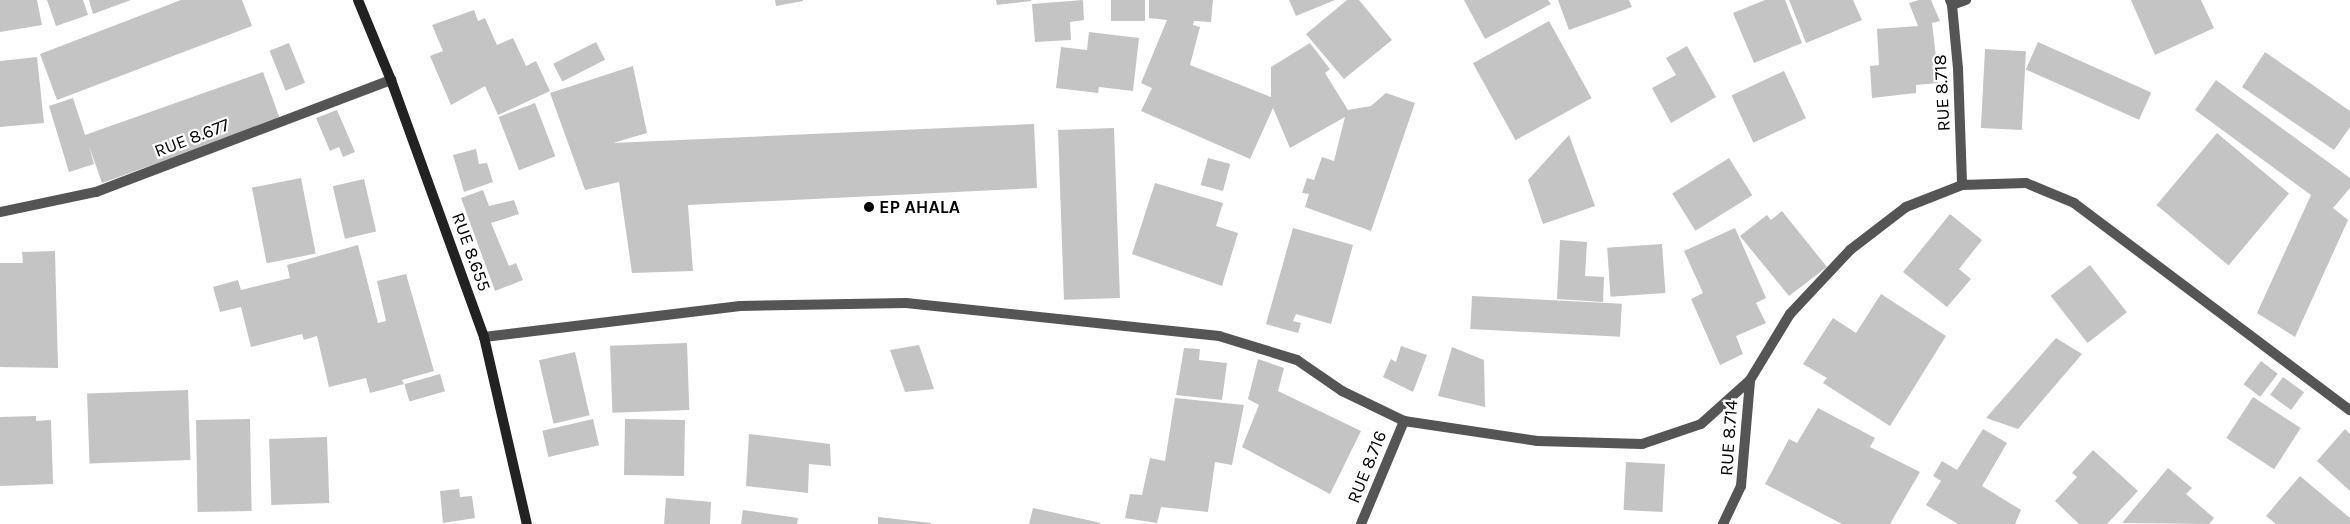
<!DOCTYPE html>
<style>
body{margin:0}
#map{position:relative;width:2350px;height:524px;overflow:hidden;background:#fff;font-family:Karla,sans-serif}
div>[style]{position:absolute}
.building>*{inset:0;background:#c4c4c4;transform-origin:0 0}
.street>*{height:10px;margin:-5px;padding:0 5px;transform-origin:5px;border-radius:5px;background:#555}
.secondary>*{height:10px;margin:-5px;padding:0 5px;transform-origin:5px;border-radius:5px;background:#222}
.dots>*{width:14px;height:14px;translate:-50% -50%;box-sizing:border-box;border:2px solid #fff;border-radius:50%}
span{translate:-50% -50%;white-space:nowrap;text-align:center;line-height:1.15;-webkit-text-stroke:4.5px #fff;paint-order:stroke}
.street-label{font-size:18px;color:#000}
.poi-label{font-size:18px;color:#000;font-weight:700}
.left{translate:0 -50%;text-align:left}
</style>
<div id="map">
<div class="building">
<i style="clip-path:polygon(0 0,37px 0,42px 25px,0 32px)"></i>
<i style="clip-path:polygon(47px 0,83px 0,88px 15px,56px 26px)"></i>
<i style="clip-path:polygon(89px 0,131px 0,93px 14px)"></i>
<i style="clip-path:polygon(181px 0,242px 0,252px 26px,57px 100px,40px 54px)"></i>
<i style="clip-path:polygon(775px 0,803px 0,803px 1px,776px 6px)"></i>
<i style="clip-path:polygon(996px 0,1031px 0,1031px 1px,997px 5px)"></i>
<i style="clip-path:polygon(1083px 0,1084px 20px,1070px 22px,1071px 40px,1035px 42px,1032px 4px)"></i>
<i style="left:1111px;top:0;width:34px;height:21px"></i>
<i style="clip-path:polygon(1149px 0,1213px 0,1211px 22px,1194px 21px,1193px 25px,1200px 27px,1190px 65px,1271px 97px,1271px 67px,1310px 43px,1330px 69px,1325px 73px,1348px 110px,1371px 106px,1386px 93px,1415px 103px,1371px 231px,1305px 207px,1309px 194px,1302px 193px,1307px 178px,1314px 180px,1322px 157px,1334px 161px,1345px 117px,1290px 148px,1273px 108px,1250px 159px,1141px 111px,1152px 88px,1141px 83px,1167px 20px,1149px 18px)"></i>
<i style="clip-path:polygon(1289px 0,1335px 0,1296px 16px)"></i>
<i style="clip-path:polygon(1347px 0,1359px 0,1392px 40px,1344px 79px,1306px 34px)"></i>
<i style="clip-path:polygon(1464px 0,1548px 0,1551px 4px,1485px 39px)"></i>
<i style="clip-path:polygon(1558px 0,1629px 0,1632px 7px,1569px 30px)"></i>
<i style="clip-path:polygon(1765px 0,1785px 0,1802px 43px,1754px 63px,1733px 13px)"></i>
<i style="clip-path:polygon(1789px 0,1853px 0,1862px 20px,1806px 43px)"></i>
<i style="clip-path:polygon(1919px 0,1931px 0,1940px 21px,1932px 23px,1939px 83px,1916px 85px,1916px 93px,1872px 98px,1870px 66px,1879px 65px,1877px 29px,1918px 26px,1909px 3px)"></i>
<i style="clip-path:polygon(2131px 0,2201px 0,2214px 28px,2155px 55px)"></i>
<i style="clip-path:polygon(474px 10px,478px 21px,485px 18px,497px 45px,513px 38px,526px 66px,536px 61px,550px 91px,498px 115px,485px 86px,451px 105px,430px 56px,443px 51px,432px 25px)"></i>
<i style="left:1549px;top:21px;width:88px;height:87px;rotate:61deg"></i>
<i style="clip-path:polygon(1089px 32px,1139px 38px,1133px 91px,1099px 87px,1098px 93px,1056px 88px,1061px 47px,1087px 50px)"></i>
<i style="left:596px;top:42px;width:20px;height:48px;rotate:63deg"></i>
<i style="left:2038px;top:42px;width:124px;height:30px;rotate:24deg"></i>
<i style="left:289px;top:43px;width:43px;height:21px;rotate:68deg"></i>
<i style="clip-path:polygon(1687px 46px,1716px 97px,1671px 123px,1652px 88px,1676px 75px,1666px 58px)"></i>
<i style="left:1985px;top:49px;width:41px;height:79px;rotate:3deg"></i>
<i style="clip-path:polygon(2265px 52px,2350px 111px,2350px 127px,2334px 150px,2242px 87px)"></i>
<i style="clip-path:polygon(37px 57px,44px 123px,0 127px,0 61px)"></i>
<i style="clip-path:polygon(633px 66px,647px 133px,613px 143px,1034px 124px,1037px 188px,688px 205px,693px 271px,632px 273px,619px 182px,585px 190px,550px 93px)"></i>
<i style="left:1784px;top:71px;width:52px;height:58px;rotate:65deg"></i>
<i style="clip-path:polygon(263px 72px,280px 119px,102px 183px,89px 146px,94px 164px,69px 172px,49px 106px,73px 98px,85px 135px)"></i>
<i style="clip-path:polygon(2216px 80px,2350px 178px,2350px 188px,2333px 208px,2348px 220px,2295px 337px,2257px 313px,2311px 195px,2195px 110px)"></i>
<i style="left:535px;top:103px;width:57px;height:39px;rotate:69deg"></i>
<i style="clip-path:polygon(337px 110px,355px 152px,343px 157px,339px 147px,330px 151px,316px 118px)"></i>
<i style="left:1114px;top:128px;width:170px;height:56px;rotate:88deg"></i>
<i style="left:2217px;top:133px;width:94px;height:94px;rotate:40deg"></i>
<i style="clip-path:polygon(1569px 135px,1595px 206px,1543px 224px,1528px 180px)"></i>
<i style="clip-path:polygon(476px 149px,479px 164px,487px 163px,493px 182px,464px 192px,453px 155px)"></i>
<i style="left:1208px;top:158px;width:23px;height:28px;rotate:15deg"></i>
<i style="left:1729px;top:158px;width:44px;height:67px;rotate:58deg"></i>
<i style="left:301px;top:178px;width:77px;height:50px;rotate:79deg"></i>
<i style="left:364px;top:179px;width:54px;height:32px;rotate:77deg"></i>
<i style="clip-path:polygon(1155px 183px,1223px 203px,1216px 226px,1238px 233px,1222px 286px,1132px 254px)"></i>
<i style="clip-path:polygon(483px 190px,489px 206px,514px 200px,519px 214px,491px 223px,509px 266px,516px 263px,523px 280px,495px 291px,461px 198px)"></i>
<i style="clip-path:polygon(1782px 211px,1827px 267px,1789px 296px,1740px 236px,1767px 215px,1771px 220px)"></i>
<i style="clip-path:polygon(1950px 214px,1982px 240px,1959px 269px,1971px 279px,1947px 307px,1903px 272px)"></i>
<i style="clip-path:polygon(1293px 228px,1353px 245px,1331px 324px,1296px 314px,1293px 321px,1301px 323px,1298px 333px,1266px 324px)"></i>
<i style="clip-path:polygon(1735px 228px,1766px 298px,1756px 303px,1766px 323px,1736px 336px,1743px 354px,1720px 365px,1691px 299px,1703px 293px,1684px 251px)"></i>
<i style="clip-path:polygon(1560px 240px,1587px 242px,1585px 276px,1604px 277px,1603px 302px,1557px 299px)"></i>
<i style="left:1662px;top:244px;width:49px;height:55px;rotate:86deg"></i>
<i style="clip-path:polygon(358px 245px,378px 323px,386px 321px,377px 281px,406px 274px,434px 371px,402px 380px,404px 384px,370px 393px,366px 378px,329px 387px,317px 336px,304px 340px,302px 334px,251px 347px,241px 307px,220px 312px,213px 287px,238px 280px,241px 290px,290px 278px,287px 265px)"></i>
<i style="clip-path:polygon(55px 251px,58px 368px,0 367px,0 263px,23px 263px,22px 252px)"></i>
<i style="left:2090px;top:265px;width:60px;height:50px;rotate:52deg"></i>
<i style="clip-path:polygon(1881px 294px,1946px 336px,1890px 426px,1823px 383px,1827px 378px,1803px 364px,1833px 318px,1856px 333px)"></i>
<i style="left:1472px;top:296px;width:150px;height:33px;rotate:3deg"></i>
<i style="clip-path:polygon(2056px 338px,2082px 354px,2018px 429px,1986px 418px)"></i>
<i style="left:687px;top:343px;width:67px;height:77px;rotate:88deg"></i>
<i style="clip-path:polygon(919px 345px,934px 389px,905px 392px,890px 350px)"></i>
<i style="clip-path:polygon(1401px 346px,1427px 355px,1413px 392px,1383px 377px,1391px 359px,1396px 362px)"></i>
<i style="clip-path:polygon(1452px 347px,1484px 360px,1485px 407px,1438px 396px)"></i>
<i style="clip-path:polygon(1184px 348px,1200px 349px,1199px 360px,1227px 363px,1222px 400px,1176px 395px)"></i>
<i style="left:575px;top:352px;width:65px;height:37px;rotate:77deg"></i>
<i style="clip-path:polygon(1258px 359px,1284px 368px,1278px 391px,1361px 431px,1330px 494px,1242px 447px,1259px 405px,1248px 399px)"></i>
<i style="left:2261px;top:361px;width:21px;height:29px;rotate:37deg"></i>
<i style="left:440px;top:374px;width:18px;height:37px;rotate:74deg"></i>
<i style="left:2283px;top:377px;width:26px;height:22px;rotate:36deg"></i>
<i style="left:188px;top:390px;width:70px;height:101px;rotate:88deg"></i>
<i style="left:2253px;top:397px;width:57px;height:49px;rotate:33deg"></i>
<i style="clip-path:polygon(1175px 398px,1244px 405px,1232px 465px,1215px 462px,1208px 512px,1161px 507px,1157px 523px,1125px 518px,1130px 494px,1142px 495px,1150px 458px,1165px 461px)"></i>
<i style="clip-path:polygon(1818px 408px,1875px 438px,1870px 447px,1920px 472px,1890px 524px,1842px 524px,1765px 484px,1789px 439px,1797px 443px)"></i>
<i style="clip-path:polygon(36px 416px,36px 421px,51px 420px,53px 484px,0 486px,0 417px)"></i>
<i style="left:250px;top:419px;width:92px;height:54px;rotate:89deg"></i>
<i style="left:593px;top:419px;width:27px;height:52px;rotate:77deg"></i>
<i style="left:625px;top:419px;width:60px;height:56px;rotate:1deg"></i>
<i style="clip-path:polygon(1983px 429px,2007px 443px,1982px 486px,2021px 510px,2015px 524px,1958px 524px,1926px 505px,1941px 481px,1933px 476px,1942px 461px,1957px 470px)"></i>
<i style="clip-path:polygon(2345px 429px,2350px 434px,2350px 491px,2317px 461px)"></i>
<i style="clip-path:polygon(749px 434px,830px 444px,831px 466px,809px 464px,808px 493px,746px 486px)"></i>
<i style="left:327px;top:437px;width:66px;height:58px;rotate:88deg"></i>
<i style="clip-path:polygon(2093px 450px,2138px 491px,2107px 524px,2079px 524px,2055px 501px,2077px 477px,2072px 473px)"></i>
<i style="left:1626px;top:462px;width:39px;height:48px;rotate:3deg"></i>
<i style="clip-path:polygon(2168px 468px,2192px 488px,2186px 494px,2214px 518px,2209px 524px,2122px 523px)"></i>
<i style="clip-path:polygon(2300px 476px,2350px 518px,2350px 524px,2276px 524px,2266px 516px)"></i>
<i style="clip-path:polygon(459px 489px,460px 497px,472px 496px,475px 518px,443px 523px,440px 491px)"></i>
<i style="clip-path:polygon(666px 498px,711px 502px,710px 524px,664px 524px)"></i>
<i style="clip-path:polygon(1033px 508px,1101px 523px,1100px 524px,1029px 524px)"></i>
<i style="clip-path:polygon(743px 510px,798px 518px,797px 524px,741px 524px)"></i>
<i style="clip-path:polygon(878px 517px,931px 523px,931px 524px,878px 524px)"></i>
</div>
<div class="street">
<i style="left:1950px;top:0;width:5px;rotate:68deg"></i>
<i style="left:1952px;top:5px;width:63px;rotate:84.6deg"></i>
<i style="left:1958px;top:68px;width:117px;rotate:88deg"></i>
<i style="left:1952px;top:5px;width:15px;rotate:-20deg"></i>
<i style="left:0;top:212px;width:98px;rotate:-11.8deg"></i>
<i style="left:96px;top:192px;width:316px;rotate:-20.8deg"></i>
<i style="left:484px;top:337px;width:258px;rotate:-6.9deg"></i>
<i style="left:740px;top:306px;width:166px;rotate:-1deg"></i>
<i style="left:906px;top:303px;width:315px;rotate:6deg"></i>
<i style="left:1219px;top:336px;width:82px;rotate:17.1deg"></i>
<i style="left:1297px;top:360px;width:55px;rotate:34.6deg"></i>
<i style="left:1342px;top:391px;width:69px;rotate:25.8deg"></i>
<i style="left:1404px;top:421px;width:135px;rotate:8.5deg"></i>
<i style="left:1538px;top:441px;width:104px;rotate:1.7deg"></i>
<i style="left:1642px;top:444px;width:62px;rotate:-18.7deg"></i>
<i style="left:1701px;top:424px;width:66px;rotate:-41.9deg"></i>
<i style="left:1750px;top:380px;width:77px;rotate:-58.8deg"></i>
<i style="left:1790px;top:314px;width:88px;rotate:-46.8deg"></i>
<i style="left:1850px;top:250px;width:71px;rotate:-37.5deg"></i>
<i style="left:1906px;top:207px;width:60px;rotate:-21.4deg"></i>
<i style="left:1962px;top:185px;width:64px;rotate:-1.8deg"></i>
<i style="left:2026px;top:183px;width:52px;rotate:22.6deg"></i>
<i style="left:2074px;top:203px;width:345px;rotate:36.9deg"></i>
<i style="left:1361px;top:524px;width:112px;rotate:-67.3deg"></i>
<i style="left:1723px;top:524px;width:42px;rotate:-64.7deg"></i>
<i style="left:1741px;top:486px;width:106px;rotate:-85.1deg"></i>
</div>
<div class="secondary">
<i style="left:358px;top:0;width:87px;rotate:67.6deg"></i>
<i style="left:391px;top:80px;width:273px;rotate:70.1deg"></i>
<i style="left:484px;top:337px;width:192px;rotate:77.1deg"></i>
</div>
<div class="dots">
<i style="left:869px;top:207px;background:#000"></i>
</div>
<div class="street-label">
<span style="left:1942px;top:93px;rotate:-93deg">RUE 8.718</span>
<span style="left:192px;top:138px;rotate:-21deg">RUE 8.677</span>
<span style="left:471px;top:252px;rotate:70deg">RUE 8.655</span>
<span style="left:1729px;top:438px;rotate:-86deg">RUE 8.714</span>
<span style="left:1367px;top:467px;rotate:-68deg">RUE 8.716</span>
</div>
<div class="poi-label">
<span class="left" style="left:879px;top:207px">EP AHALA</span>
</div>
</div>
